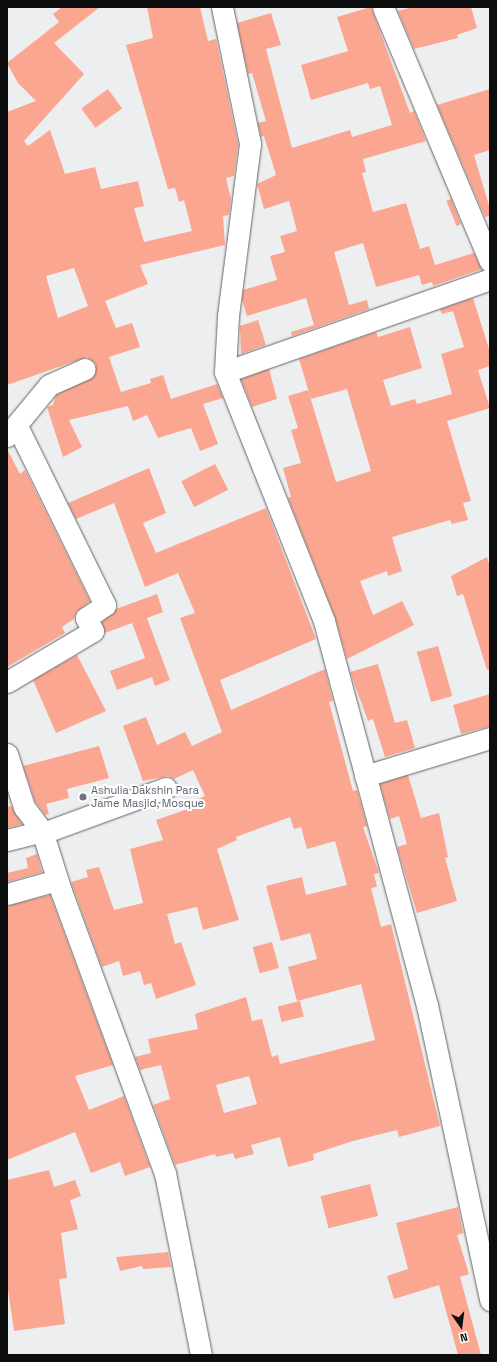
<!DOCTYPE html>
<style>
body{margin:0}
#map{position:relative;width:497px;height:1362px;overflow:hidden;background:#edeeef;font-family:"Space Grotesk",sans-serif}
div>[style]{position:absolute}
.building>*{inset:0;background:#fba690;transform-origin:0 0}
.roads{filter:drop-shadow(0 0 1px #626364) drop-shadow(0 0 1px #626364)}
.minor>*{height:21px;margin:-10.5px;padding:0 10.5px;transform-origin:10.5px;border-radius:10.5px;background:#fff}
.dots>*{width:11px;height:11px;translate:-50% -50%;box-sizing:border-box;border:2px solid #fff;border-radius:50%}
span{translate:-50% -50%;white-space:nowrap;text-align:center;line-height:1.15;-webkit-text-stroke:4px #fff;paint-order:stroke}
.worship-label{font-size:11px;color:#5b616d}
.left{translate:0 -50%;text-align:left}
.frame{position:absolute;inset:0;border:8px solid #0d0e0e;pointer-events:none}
.north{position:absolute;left:441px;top:1306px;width:40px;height:40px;-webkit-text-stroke:3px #fff;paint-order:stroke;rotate:166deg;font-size:11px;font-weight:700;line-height:16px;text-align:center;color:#0d0e0e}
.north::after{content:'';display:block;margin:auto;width:14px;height:18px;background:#0d0e0e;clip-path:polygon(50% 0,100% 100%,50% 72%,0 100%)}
</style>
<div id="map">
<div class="building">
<i style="clip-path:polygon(evenodd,62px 7px,100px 7px,54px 43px,84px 74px,24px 141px,28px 146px,50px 130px,65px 174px,95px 167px,101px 189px,138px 181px,144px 206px,134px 208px,144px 242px,192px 231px,184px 200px,179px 202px,175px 188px,168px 189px,126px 45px,153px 38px,147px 7px,200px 7px,208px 41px,216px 39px,238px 144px,234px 176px,226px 178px,231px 199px,229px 215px,223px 216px,225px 245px,140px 265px,148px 284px,105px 301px,116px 328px,132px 323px,140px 347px,109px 357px,121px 392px,151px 383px,150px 379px,163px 375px,171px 399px,217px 384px,223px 398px,203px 404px,218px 444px,200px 451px,191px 428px,158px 438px,147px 415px,133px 421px,128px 406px,69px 420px,82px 447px,63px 457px,47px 407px,53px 405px,56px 395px,94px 376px,96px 364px,87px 357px,7px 385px,7px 112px,36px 101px,18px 83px,7px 63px,59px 22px,53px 14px,62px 7px,74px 268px,88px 306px,58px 318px,46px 276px,74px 268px)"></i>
<i style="clip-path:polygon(371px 7px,410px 113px,414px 111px,426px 141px,363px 159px,366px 172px,362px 173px,373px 212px,406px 203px,420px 249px,429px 246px,435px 265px,474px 253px,482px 269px,433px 286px,432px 282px,422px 285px,419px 275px,376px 287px,363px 243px,334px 252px,349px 305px,367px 300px,369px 309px,292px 336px,291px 332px,314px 325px,306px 298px,247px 316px,242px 300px,243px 290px,277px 280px,270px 256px,285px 252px,280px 236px,297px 231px,289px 201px,264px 209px,257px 184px,276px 175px,264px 136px,261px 137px,258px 123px,266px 121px,252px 73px,248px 74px,237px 23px,271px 13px,281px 45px,266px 49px,292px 148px,350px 130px,352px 137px,392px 125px,380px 86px,370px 89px,368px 83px,311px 100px,301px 65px,348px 51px,337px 17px)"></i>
<i style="clip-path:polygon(412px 7px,471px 7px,477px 28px,457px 35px,458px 38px,414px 49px,398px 11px)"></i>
<i style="left:108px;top:89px;width:24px;height:33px;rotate:54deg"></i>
<i style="clip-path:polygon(490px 89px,490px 150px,474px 155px,490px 209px,490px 216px,485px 217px,437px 105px)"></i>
<i style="left:451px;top:199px;width:27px;height:5px;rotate:68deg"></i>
<i style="clip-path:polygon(473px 298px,490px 352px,490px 366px,478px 370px,490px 408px,447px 421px,471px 501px,463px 503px,468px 520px,452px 524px,450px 520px,392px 537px,402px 571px,388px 576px,387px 571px,360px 581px,373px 615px,402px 601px,414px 625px,347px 659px,335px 617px,288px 498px,291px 497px,283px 468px,301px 463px,291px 430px,298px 428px,288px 396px,308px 390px,336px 482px,371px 471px,347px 389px,311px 399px,299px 359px,376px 332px,378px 337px,410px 327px,422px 368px,383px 380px,391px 406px,415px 399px,417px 404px,452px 394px,441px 354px,464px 347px,453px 311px,442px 314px,440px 309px)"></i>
<i style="clip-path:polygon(258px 320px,266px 345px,241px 354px,240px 326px)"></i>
<i style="clip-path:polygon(269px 369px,277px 399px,252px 407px,241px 379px)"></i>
<i style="clip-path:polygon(7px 449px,20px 474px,25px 470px,90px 601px,76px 612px,74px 619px,62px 627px,65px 633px,7px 667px)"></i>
<i style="left:215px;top:464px;width:29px;height:38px;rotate:63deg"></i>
<i style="clip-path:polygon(evenodd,149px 468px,166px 513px,143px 523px,156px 553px,266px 508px,316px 639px,220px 680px,231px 710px,325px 669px,333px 701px,329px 702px,353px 791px,357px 790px,367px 826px,363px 827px,379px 873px,374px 874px,377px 887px,371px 888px,381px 927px,391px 924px,440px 1126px,399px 1137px,397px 1130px,353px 1141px,313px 1154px,314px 1160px,288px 1167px,280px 1137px,251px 1145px,254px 1154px,235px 1159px,233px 1153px,216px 1157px,215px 1154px,175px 1165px,153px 1105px,170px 1099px,161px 1065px,140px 1070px,135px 1057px,151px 1053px,148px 1039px,198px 1029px,195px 1014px,246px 997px,252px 1021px,262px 1019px,272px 1057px,278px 1055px,280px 1064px,375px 1040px,361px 984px,297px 1001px,288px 967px,317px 959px,310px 933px,281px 941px,266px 886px,302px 877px,306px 895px,347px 885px,335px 841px,307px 849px,301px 827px,294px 829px,290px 817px,236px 837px,237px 840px,217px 849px,239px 920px,203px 930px,197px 907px,167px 914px,175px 944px,181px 942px,196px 985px,156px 999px,151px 983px,144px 985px,140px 971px,123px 976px,119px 961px,102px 967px,71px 882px,88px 877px,86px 870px,99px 867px,114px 910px,143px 903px,130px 849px,163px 840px,156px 820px,197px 806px,194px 801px,205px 796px,193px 770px,174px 779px,168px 776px,143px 781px,123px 726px,146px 717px,157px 745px,185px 732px,192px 746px,222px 732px,180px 618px,195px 613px,178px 573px,145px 587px,114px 503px,76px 519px,68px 503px,149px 468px,249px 1076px,257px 1104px,224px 1113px,216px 1085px,249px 1076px)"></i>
<i style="clip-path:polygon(487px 557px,490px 567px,490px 670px,487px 670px,463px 594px,457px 596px,451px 576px)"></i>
<i style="clip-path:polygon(157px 594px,163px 612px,147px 618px,170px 680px,155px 686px,152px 677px,117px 690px,110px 671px,145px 658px,132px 623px,105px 633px,102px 622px,116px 609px)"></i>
<i style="left:438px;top:646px;width:52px;height:22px;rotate:74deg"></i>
<i style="clip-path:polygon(77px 655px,106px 711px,56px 733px,33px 680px)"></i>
<i style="clip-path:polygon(378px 664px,395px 723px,407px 720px,415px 748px,385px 757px,373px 719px,368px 721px,350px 672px)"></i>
<i style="clip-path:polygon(490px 694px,490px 726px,461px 734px,453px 705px)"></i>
<i style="clip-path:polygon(99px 746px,109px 778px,67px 789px,69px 798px,46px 804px,49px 814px,45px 815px,35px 801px,23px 766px)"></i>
<i style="clip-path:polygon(408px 775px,421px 818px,439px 813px,448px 857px,445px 858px,457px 901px,417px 913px,397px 847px,407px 844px,399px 816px,390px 819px,380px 784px)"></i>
<i style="clip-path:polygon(11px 806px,22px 824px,7px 828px,7px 807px)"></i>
<i style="clip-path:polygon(37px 854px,42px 872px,7px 882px,7px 873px,28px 868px,26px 858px)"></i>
<i style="clip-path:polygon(50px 895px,113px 1065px,75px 1076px,89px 1110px,124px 1096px,150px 1167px,125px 1176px,120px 1162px,91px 1173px,75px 1132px,7px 1160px,7px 906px)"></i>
<i style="left:272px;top:942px;width:27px;height:20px;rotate:75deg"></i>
<i style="left:300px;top:1001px;width:16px;height:23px;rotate:76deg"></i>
<i style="clip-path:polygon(49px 1170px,54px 1187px,75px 1180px,81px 1196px,70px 1200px,78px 1229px,61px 1233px,67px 1278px,59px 1279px,65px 1324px,14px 1331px,7px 1283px,7px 1180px)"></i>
<i style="left:370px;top:1184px;width:33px;height:51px;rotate:76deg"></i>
<i style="clip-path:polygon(458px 1207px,463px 1233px,457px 1235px,469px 1274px,460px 1277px,481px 1355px,458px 1355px,439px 1285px,394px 1299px,387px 1276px,408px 1269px,396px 1223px)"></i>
<i style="clip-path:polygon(168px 1252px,171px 1267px,143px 1269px,142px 1266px,120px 1271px,116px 1257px)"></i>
</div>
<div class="roads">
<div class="minor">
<i style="left:222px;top:7px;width:140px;rotate:78.4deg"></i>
<i style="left:250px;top:144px;width:173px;rotate:97.3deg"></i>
<i style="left:228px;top:316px;width:56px;rotate:93.1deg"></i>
<i style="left:225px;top:372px;width:268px;rotate:68.3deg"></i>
<i style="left:324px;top:621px;width:398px;rotate:75deg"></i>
<i style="left:427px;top:1005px;width:302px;rotate:77.9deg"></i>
<i style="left:383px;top:7px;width:276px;rotate:67.2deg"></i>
<i style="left:225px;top:372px;width:281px;rotate:-19.3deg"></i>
<i style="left:7px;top:436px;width:66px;rotate:-50.5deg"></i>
<i style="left:49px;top:385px;width:39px;rotate:-24deg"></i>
<i style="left:7px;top:682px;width:100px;rotate:-30.7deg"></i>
<i style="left:93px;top:631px;width:15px;rotate:-118deg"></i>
<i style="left:86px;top:618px;width:23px;rotate:-34deg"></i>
<i style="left:105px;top:605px;width:199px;rotate:-116.2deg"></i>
<i style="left:7px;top:754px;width:56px;rotate:72.2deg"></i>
<i style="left:24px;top:807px;width:30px;rotate:53deg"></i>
<i style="left:42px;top:831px;width:63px;rotate:72.4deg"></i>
<i style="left:61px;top:891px;width:301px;rotate:69.8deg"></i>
<i style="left:165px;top:1173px;width:186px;rotate:78.8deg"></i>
<i style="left:365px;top:776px;width:131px;rotate:-16.9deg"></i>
<i style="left:43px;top:833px;width:131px;rotate:-20.1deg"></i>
<i style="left:7px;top:840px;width:36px;rotate:-14deg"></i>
<i style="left:7px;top:894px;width:52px;rotate:-15.6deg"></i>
</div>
</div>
<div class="dots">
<i style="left:83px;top:797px;background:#6b7280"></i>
</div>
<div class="worship-label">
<span class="left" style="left:91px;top:797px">Ashulia Dakshin Para<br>Jame Masjid, Mosque</span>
</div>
<div class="frame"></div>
<div class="north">N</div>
</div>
